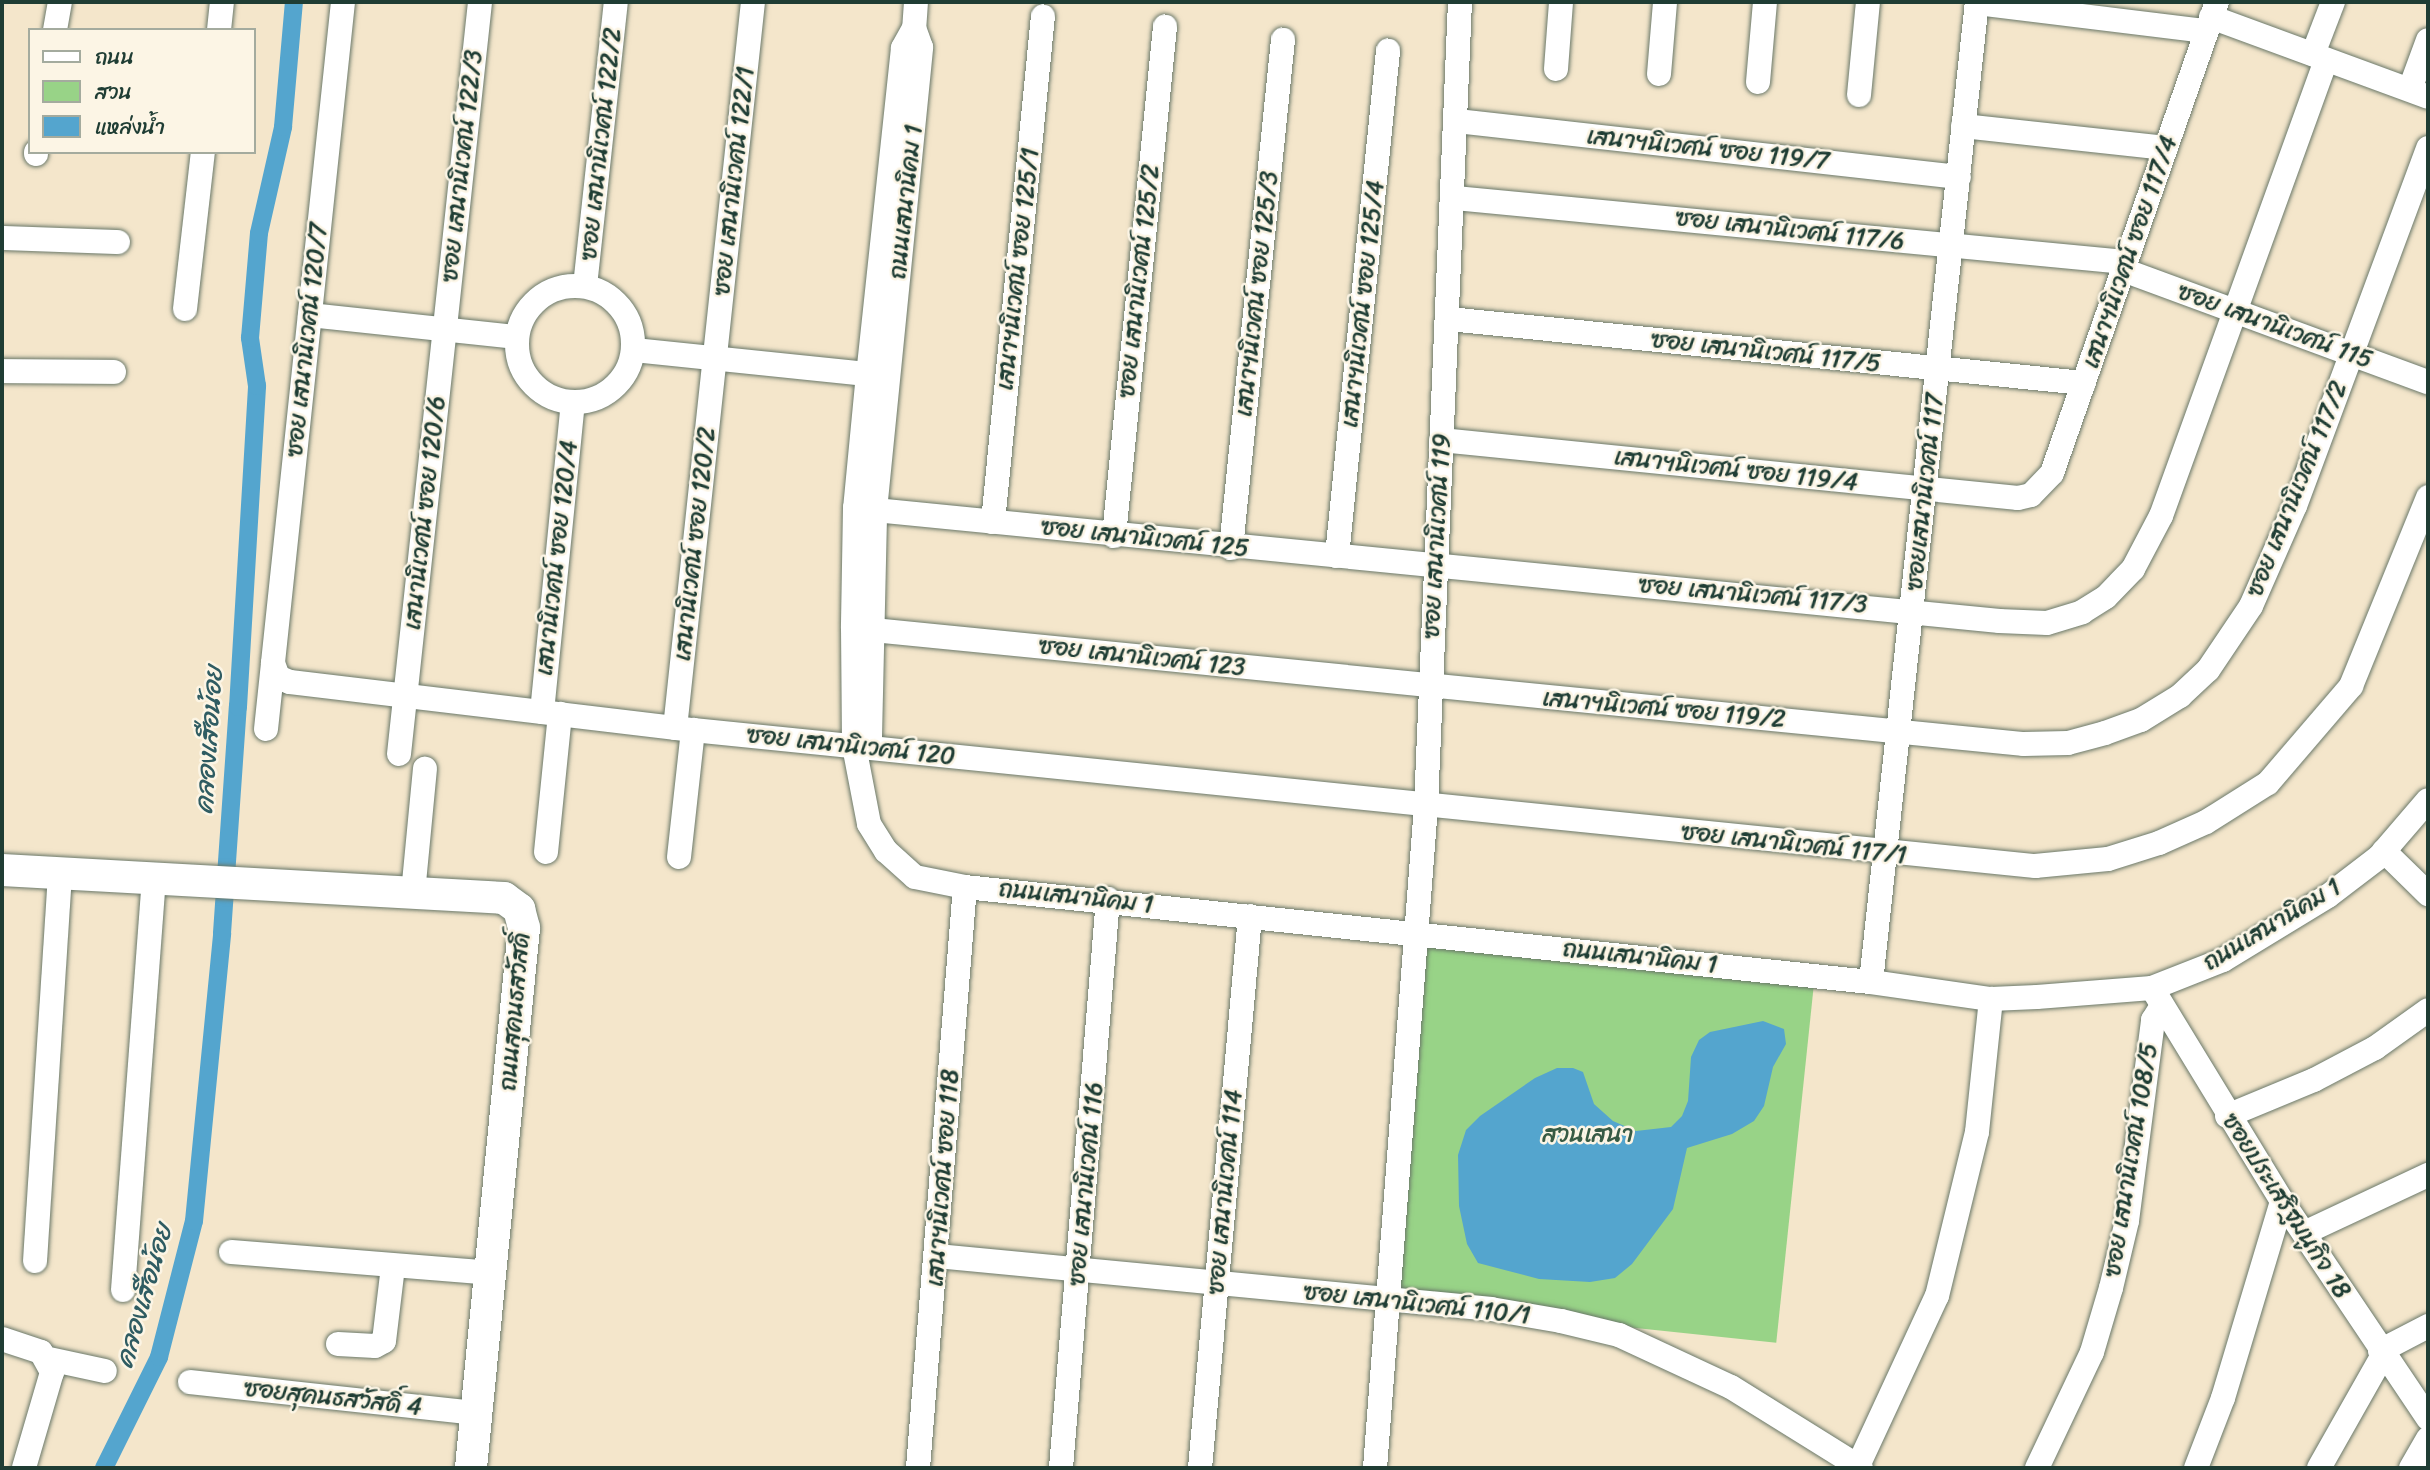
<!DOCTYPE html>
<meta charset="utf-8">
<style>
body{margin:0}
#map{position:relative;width:2430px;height:1470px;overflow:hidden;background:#f4e6cb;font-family:Sriracha,"Playpen Sans Thai",sans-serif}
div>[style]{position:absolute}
.green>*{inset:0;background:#98d387;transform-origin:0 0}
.water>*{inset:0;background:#54a5ce}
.canal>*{height:18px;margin:-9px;padding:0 9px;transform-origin:9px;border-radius:9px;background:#54a5ce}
.roads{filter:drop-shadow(0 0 2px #6a7869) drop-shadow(0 0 2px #6a7869)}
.minor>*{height:24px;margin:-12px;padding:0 12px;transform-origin:12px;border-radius:12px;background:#fff}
.minor>.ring{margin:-12px;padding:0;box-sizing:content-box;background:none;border:24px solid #fff;border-radius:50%}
.major>*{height:32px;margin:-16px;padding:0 16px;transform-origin:16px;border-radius:16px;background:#fff}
span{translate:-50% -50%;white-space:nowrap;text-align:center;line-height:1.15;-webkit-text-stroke:5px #fcf5e5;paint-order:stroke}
.street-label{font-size:24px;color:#1f3d34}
.park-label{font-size:24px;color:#375b45}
.water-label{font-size:26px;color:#2f5c62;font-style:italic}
.frame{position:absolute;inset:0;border:4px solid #1f3d34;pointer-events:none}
.legend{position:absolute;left:28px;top:28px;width:228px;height:126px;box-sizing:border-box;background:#fcf5e5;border:2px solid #a4ab9e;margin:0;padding:9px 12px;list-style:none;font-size:21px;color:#1f3d34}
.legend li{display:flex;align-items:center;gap:14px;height:35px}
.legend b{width:35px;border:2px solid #a4ab9e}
</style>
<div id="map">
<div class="green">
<i style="left:1418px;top:934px;width:399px;height:369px;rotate:6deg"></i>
</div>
<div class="water">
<i style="clip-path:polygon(1763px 1021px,1784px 1029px,1786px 1044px,1773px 1067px,1764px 1106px,1754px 1121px,1732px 1134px,1687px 1148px,1673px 1209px,1632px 1264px,1615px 1278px,1590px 1282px,1539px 1279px,1478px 1263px,1467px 1244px,1459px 1206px,1458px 1155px,1466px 1130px,1480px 1116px,1535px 1078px,1557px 1068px,1573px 1068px,1583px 1072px,1594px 1104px,1613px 1121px,1636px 1131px,1671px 1127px,1682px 1116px,1688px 1101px,1691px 1057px,1699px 1040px,1710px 1032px)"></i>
</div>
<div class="canal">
<i style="left:104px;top:1468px;width:124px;rotate:-63.6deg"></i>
<i style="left:159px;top:1357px;width:140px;rotate:-75.6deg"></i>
<i style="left:194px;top:1221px;width:289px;rotate:-84.4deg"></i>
<i style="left:222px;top:933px;width:227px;rotate:-86deg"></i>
<i style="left:238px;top:707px;width:322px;rotate:-86.6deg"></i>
<i style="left:257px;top:386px;width:49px;rotate:-98.3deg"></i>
<i style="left:250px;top:338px;width:105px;rotate:-85.1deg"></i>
<i style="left:259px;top:233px;width:109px;rotate:-77.2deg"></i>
<i style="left:283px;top:127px;width:125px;rotate:-85deg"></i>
</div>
<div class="roads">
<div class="minor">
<i style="left:343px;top:2px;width:665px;rotate:96.05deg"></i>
<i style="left:273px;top:663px;width:15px;rotate:70deg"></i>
<i style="left:278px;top:677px;width:13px;rotate:23deg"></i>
<i style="left:290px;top:682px;width:406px;rotate:6.8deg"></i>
<i style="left:693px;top:730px;width:1349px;rotate:5.79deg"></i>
<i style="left:2035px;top:866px;width:73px;rotate:-5.5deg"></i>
<i style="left:2108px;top:859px;width:53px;rotate:-17.4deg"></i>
<i style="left:2159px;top:843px;width:51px;rotate:-24.1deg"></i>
<i style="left:2206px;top:822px;width:73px;rotate:-32.2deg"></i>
<i style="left:2268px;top:783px;width:128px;rotate:-49.4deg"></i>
<i style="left:2351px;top:686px;width:204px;rotate:-67.8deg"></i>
<i style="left:916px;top:2px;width:26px;rotate:94deg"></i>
<i style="left:914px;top:28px;width:23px;rotate:119deg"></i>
<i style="left:903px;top:48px;width:328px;rotate:96.1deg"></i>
<i style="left:868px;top:374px;width:135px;rotate:95.5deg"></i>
<i style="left:855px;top:508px;width:120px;rotate:91deg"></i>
<i style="left:853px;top:628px;width:118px;rotate:89.5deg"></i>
<i style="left:854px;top:746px;width:79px;rotate:79.1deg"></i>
<i style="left:869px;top:824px;width:32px;rotate:58deg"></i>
<i style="left:886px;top:851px;width:39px;rotate:42deg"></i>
<i style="left:915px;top:877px;width:51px;rotate:11.3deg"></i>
<i style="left:965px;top:887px;width:911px;rotate:5.99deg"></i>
<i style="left:1871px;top:982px;width:121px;rotate:8.1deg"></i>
<i style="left:1991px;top:999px;width:46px;rotate:-2.5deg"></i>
<i style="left:2037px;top:997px;width:115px;rotate:-4.5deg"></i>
<i style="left:2152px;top:988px;width:76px;rotate:-21.5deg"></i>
<i style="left:2223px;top:960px;width:123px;rotate:-31.4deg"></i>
<i style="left:2328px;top:896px;width:64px;rotate:-37.4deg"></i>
<i style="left:2379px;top:857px;width:75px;rotate:-49.3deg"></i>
<i style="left:1977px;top:3px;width:231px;rotate:7deg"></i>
<i style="left:2211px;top:17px;width:231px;rotate:20.2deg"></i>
<i style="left:55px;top:30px;width:28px;rotate:-80deg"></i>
<i style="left:219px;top:30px;width:28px;rotate:-84deg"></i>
<i style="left:2313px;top:54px;width:56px;rotate:-69deg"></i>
<i style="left:1556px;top:69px;width:67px;rotate:-85.7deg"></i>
<i style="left:1659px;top:74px;width:72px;rotate:-85.2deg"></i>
<i style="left:1758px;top:82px;width:80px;rotate:-85deg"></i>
<i style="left:2410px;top:89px;width:52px;rotate:-69.8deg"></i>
<i style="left:1859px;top:95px;width:93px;rotate:-84.5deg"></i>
<i style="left:1457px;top:121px;width:505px;rotate:6.37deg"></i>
<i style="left:1963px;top:126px;width:204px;rotate:6.2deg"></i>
<i style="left:36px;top:154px;width:2px;rotate:-90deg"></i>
<i style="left:1455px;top:198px;width:673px;rotate:5.46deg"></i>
<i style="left:2px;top:238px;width:116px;rotate:2deg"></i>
<i style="left:2123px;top:270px;width:325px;rotate:20.2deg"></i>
<i class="ring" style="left:517px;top:286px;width:92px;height:92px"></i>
<i style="left:585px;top:286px;width:286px;rotate:-83.8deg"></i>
<i style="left:185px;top:309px;width:158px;rotate:-83.5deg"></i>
<i style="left:310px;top:315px;width:208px;rotate:6.1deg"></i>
<i style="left:1449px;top:319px;width:638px;rotate:5.76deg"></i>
<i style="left:634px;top:350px;width:251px;rotate:5.9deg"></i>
<i style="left:2px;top:371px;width:112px;rotate:0.5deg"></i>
<i style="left:1441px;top:440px;width:580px;rotate:5.74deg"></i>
<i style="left:2018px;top:498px;width:13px;rotate:-13deg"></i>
<i style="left:2031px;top:495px;width:30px;rotate:-46deg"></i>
<i style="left:2052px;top:473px;width:499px;rotate:-70.7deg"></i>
<i style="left:855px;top:508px;width:1150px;rotate:5.64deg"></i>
<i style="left:1999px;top:621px;width:48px;rotate:2.4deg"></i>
<i style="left:2047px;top:623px;width:37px;rotate:-17deg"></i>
<i style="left:2082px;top:612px;width:28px;rotate:-32deg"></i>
<i style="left:2106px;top:597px;width:39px;rotate:-46deg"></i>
<i style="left:2133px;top:569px;width:60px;rotate:-62.2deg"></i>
<i style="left:2161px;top:516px;width:485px;rotate:-70.1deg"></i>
<i style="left:993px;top:522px;width:508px;rotate:-84.36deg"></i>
<i style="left:1114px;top:536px;width:512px;rotate:-84.28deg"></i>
<i style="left:1231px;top:548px;width:511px;rotate:-84.16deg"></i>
<i style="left:1337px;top:556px;width:508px;rotate:-84.23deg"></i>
<i style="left:853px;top:628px;width:1177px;rotate:5.66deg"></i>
<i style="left:2024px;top:744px;width:44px;rotate:-1.3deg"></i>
<i style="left:2068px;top:743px;width:38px;rotate:-15deg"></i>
<i style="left:2105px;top:733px;width:38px;rotate:-20deg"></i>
<i style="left:2141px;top:720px;width:46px;rotate:-31.6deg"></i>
<i style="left:2180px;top:696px;width:38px;rotate:-43deg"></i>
<i style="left:2208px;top:670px;width:77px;rotate:-56.1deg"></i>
<i style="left:2251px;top:606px;width:109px;rotate:-66.3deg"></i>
<i style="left:2295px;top:506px;width:382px;rotate:-69.6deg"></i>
<i style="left:542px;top:712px;width:310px;rotate:-84.3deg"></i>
<i style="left:675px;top:728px;width:730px;rotate:-83.87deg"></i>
<i style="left:266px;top:729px;width:66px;rotate:-83.9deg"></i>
<i style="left:870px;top:737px;width:227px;rotate:-88.7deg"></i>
<i style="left:875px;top:510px;width:465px;rotate:-84.3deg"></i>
<i style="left:921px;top:47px;width:20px;rotate:-110deg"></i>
<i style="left:399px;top:754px;width:756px;rotate:-83.85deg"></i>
<i style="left:2384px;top:851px;width:62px;rotate:44.3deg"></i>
<i style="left:546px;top:852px;width:139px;rotate:-84.2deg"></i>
<i style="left:679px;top:857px;width:128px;rotate:-83.7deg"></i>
<i style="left:413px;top:893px;width:125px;rotate:-84.5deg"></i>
<i style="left:1871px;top:982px;width:986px;rotate:-83.83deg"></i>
<i style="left:2152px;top:988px;width:250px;rotate:58.6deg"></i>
<i style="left:2282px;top:1201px;width:262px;rotate:56.1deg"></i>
<i style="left:2227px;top:1116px;width:94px;rotate:-22.5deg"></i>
<i style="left:2314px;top:1080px;width:69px;rotate:-27.7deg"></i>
<i style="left:2375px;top:1048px;width:65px;rotate:-35.6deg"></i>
<i style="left:2304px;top:1233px;width:137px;rotate:-25.1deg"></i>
<i style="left:231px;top:1252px;width:260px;rotate:4.6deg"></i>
<i style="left:937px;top:1256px;width:557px;rotate:5.46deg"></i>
<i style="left:1491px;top:1309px;width:71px;rotate:9.7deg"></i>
<i style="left:1561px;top:1321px;width:60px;rotate:13.6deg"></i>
<i style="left:1619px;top:1335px;width:123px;rotate:24.9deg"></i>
<i style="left:1731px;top:1387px;width:153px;rotate:31.9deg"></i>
<i style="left:35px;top:1261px;width:389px;rotate:-86.3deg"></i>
<i style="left:123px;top:1290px;width:412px;rotate:-85.7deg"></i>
<i style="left:2px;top:1339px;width:41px;rotate:18.4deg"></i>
<i style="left:41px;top:1352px;width:23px;rotate:61deg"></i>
<i style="left:52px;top:1372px;width:100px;rotate:106.3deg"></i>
<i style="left:338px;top:1344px;width:37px;rotate:3deg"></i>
<i style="left:375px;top:1346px;width:10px;rotate:-29deg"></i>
<i style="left:384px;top:1341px;width:75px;rotate:-83.1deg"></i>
<i style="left:2380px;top:1351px;width:54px;rotate:-27.5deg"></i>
<i style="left:49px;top:1359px;width:57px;rotate:12.1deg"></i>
<i style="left:190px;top:1382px;width:288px;rotate:6.2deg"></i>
<i style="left:918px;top:1468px;width:583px;rotate:-85.38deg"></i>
<i style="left:1061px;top:1468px;width:571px;rotate:-85.28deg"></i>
<i style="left:1200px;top:1468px;width:554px;rotate:-84.82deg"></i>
<i style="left:1375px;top:1468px;width:664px;rotate:-85.59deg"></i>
<i style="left:1426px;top:806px;width:805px;rotate:-87.58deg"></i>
<i style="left:1857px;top:1468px;width:190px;rotate:-65.1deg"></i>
<i style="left:1937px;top:1296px;width:169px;rotate:-76.3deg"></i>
<i style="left:1977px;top:1132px;width:134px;rotate:-84deg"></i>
<i style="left:2037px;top:1468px;width:128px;rotate:-64.6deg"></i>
<i style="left:2092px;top:1352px;width:67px;rotate:-73.5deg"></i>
<i style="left:2111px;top:1288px;width:69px;rotate:-76.6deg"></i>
<i style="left:2127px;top:1221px;width:203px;rotate:-82.6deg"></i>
<i style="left:2153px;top:1020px;width:15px;rotate:-58deg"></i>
<i style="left:2196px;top:1468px;width:75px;rotate:-68.9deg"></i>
<i style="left:2223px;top:1398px;width:206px;rotate:-73.3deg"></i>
<i style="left:2319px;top:1468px;width:130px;rotate:-60.5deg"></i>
<i style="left:2411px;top:1468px;width:34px;rotate:-60deg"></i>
</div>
<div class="major">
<i style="left:2px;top:870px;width:503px;rotate:3.19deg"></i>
<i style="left:504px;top:898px;width:19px;rotate:36deg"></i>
<i style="left:519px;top:909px;width:20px;rotate:75deg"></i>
<i style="left:524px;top:928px;width:543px;rotate:95.61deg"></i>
</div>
</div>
<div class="street-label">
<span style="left:601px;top:144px;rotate:-84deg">ซอย เสนานิเวศน์ 122/2</span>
<span style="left:1708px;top:149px;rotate:6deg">เสนาฯนิเวศน์ ซอย 119/7</span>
<span style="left:462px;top:166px;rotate:-84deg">ซอย เสนานิเวศน์ 122/3</span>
<span style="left:734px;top:181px;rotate:-84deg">ซอย เสนานิเวศน์ 122/1</span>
<span style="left:906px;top:202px;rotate:-84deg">ถนนเสนานิคม 1</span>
<span style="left:1790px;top:230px;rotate:6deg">ซอย เสนานิเวศน์ 117/6</span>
<span style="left:2130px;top:252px;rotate:-71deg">เสนาฯนิเวศน์ ซอย 117/4</span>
<span style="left:1018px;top:269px;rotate:-84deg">เสนาฯนิเวศน์ ซอย 125/1</span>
<span style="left:1139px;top:281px;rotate:-84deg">ซอย เสนานิเวศน์ 125/2</span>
<span style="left:1257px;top:294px;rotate:-84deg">เสนาฯนิเวศน์ ซอย 125/3</span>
<span style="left:1363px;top:304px;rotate:-84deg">เสนาฯนิเวศน์ ซอย 125/4</span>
<span style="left:2275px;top:326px;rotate:20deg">ซอย เสนานิเวศน์ 115</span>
<span style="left:307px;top:340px;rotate:-84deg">ซอย เสนานิเวศน์ 120/7</span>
<span style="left:1766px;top:352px;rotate:6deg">ซอย เสนานิเวศน์ 117/5</span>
<span style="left:1736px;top:470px;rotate:6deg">เสนาฯนิเวศน์ ซอย 119/4</span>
<span style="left:2297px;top:489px;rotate:-68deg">ซอย เสนานิเวศน์ 117/2</span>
<span style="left:1925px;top:492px;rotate:-84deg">ซอยเสนานิเวศน์ 117</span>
<span style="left:425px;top:513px;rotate:-84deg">เสนานิเวศน์ ซอย 120/6</span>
<span style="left:1437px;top:536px;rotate:-87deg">ซอย เสนานิเวศน์ 119</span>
<span style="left:1145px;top:538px;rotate:6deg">ซอย เสนานิเวศน์ 125</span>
<span style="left:695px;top:544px;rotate:-84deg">เสนานิเวศน์ ซอย 120/2</span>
<span style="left:557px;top:558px;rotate:-84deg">เสนานิเวศน์ ซอย 120/4</span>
<span style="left:1753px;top:595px;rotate:5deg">ซอย เสนานิเวศน์ 117/3</span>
<span style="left:1142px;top:657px;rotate:6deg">ซอย เสนานิเวศน์ 123</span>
<span style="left:1664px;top:709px;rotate:5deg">เสนาฯนิเวศน์ ซอย 119/2</span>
<span style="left:851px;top:746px;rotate:6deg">ซอย เสนานิเวศน์ 120</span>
<span style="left:1794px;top:844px;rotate:6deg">ซอย เสนานิเวศน์ 117/1</span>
<span style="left:1076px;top:897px;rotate:6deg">ถนนเสนานิคม 1</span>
<span style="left:2272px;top:925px;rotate:-31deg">ถนนเสนานิคม 1</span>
<span style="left:1640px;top:957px;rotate:6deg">ถนนเสนานิคม 1</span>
<span style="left:515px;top:1012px;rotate:-85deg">ถนนสุคนธสวัสดิ์</span>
<span style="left:2131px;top:1160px;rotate:-81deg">ซอย เสนานิเวศน์ 108/5</span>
<span style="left:943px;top:1178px;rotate:-86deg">เสนาฯนิเวศน์ ซอย 118</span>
<span style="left:1086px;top:1184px;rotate:-85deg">ซอย เสนานิเวศน์ 116</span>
<span style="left:1225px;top:1192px;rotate:-85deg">ซอย เสนานิเวศน์ 114</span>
<span style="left:2286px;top:1206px;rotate:57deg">ซอยประเสริฐมนูกิจ 18</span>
<span style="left:1417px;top:1304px;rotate:6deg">ซอย เสนานิเวศน์ 110/1</span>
<span style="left:333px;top:1398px;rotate:6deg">ซอยสุคนธสวัสดิ์ 4</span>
</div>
<div class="park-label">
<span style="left:1588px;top:1135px">สวนเสนา</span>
</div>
<div class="water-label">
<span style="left:209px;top:740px;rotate:-86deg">คลองเสือน้อย</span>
<span style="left:144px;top:1296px;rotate:-74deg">คลองเสือน้อย</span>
</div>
<div class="frame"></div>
<ul class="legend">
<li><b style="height:9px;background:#fff"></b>ถนน</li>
<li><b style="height:19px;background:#98d387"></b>สวน</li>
<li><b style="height:19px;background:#54a5ce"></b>แหล่งน้ำ</li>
</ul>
</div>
